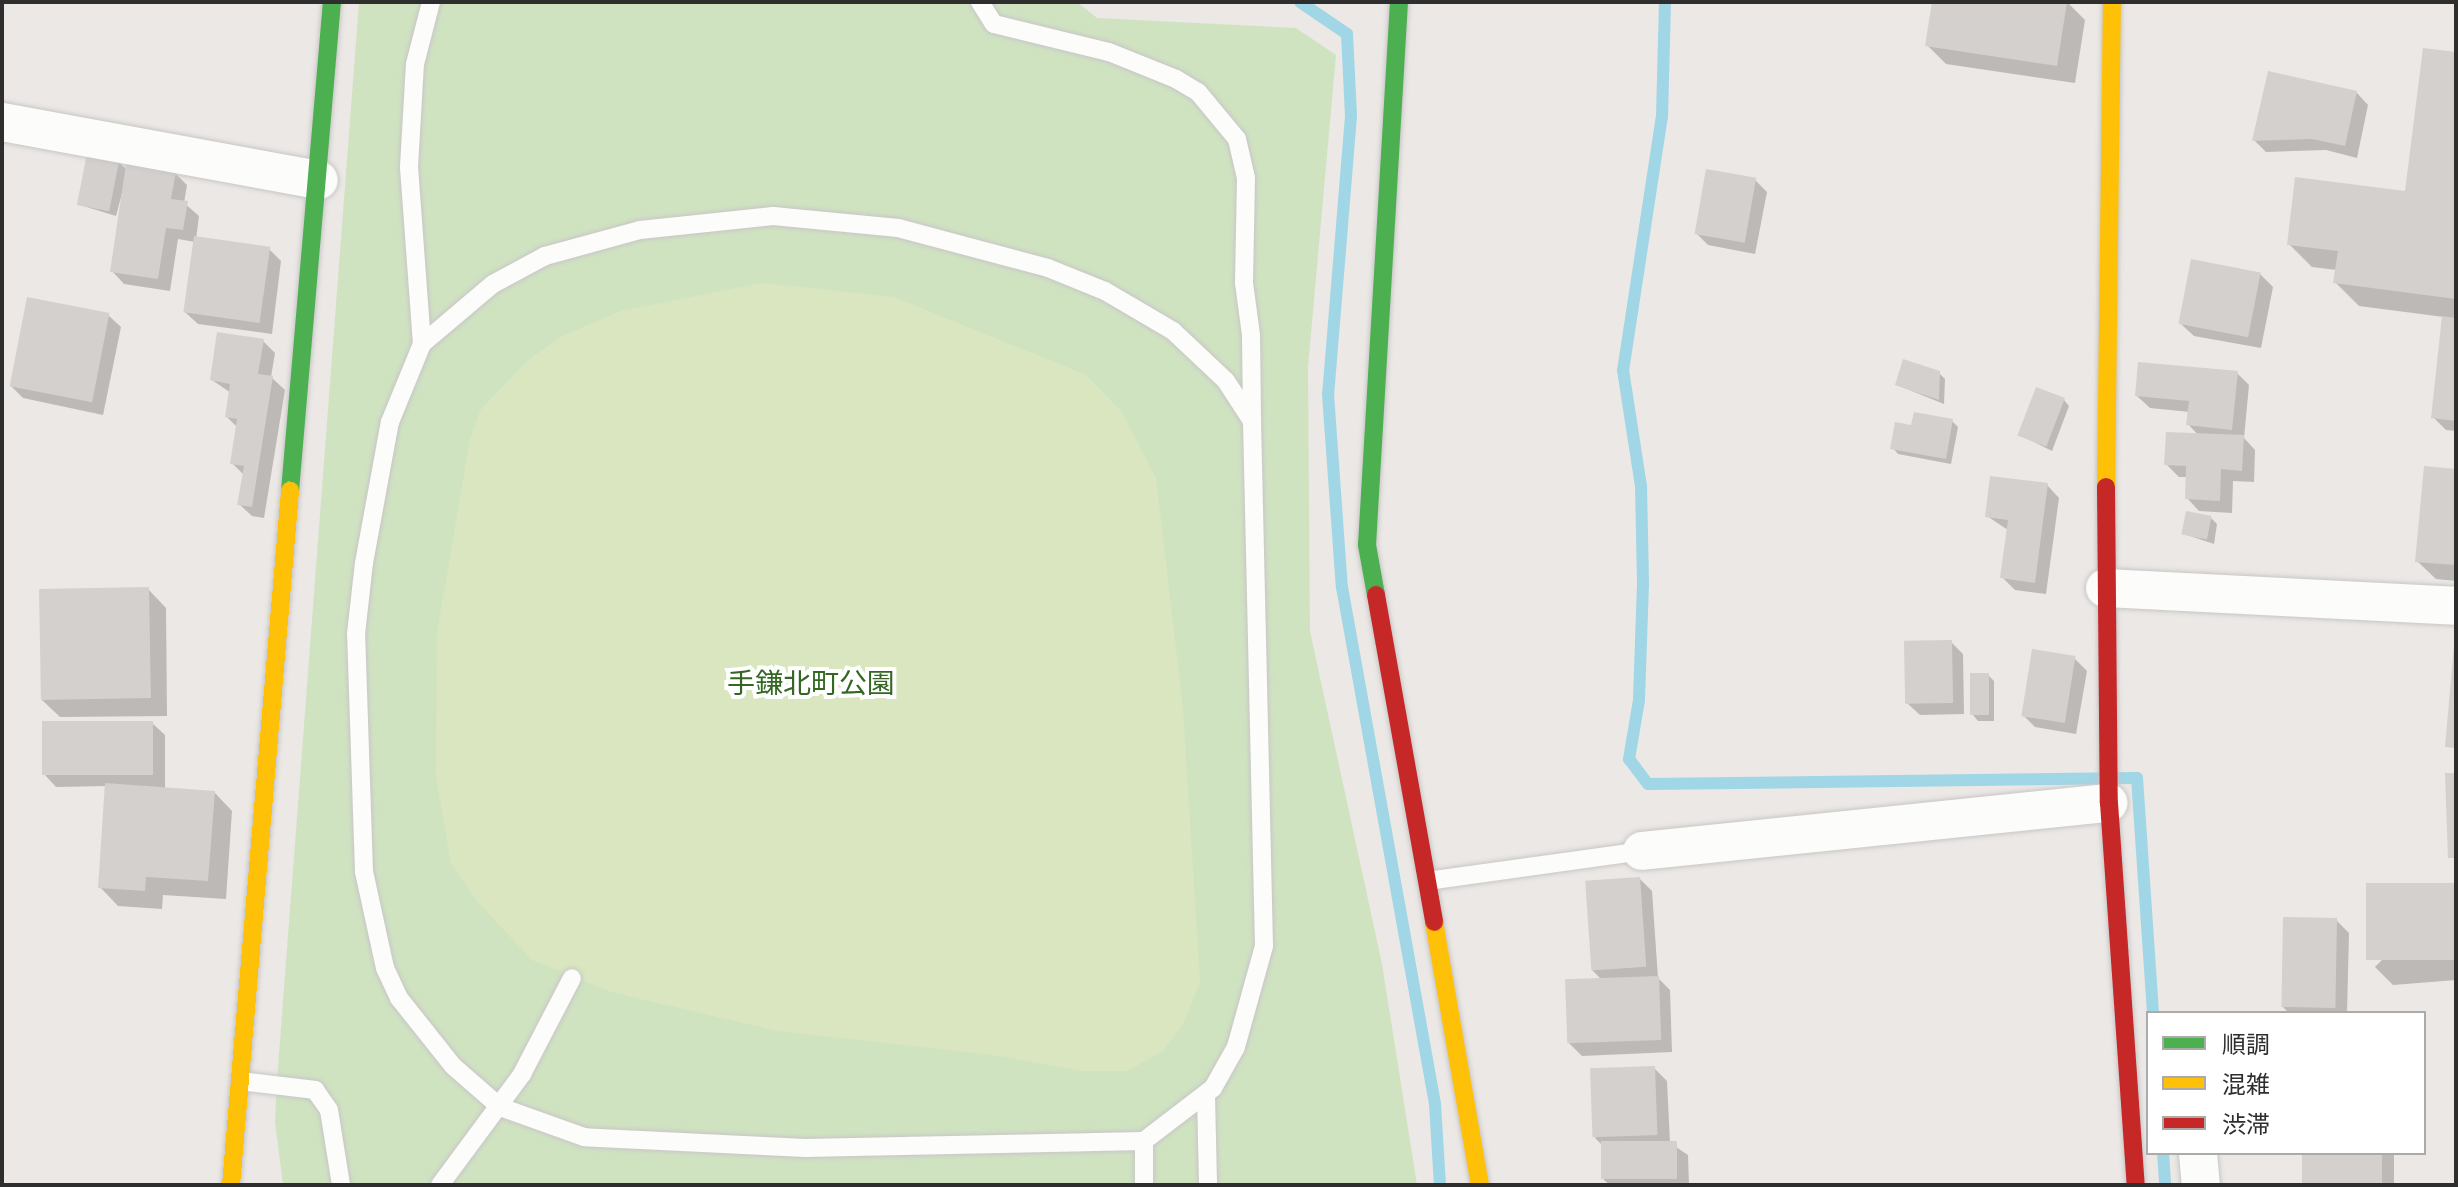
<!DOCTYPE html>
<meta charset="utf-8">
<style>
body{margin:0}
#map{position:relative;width:2458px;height:1187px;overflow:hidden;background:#ebe8e5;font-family:Poppins,"Noto Sans JP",sans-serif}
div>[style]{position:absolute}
.green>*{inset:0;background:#d0e3c1}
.pitch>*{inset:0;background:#d9e6c0}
.shadow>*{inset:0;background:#0003;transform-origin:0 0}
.stream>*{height:12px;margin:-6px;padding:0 6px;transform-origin:6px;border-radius:6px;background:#a0d6e5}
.building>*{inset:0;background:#d3d0ce;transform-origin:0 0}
.roads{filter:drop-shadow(0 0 2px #c8c6c7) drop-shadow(0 0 2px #c8c6c7)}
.lane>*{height:18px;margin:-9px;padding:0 9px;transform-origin:9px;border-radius:9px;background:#fcfcfb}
.street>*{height:38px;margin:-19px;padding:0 19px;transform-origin:19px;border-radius:19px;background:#fcfcfb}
.fast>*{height:18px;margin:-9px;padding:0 9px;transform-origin:9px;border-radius:9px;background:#4caf50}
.slow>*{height:18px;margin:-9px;padding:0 9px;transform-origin:9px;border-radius:9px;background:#ffc107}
.jam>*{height:18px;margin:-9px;padding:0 9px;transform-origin:9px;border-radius:9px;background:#c62828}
span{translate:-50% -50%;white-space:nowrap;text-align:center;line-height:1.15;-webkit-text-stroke:8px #fff;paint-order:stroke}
.park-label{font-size:28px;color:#336722}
.frame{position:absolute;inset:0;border:4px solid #2e2e2e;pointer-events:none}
.legend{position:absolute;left:2146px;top:1011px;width:280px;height:144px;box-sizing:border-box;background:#fff;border:2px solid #ababab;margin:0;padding:10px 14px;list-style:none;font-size:24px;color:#2e2e2e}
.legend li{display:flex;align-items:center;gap:16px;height:40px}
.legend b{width:40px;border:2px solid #ababab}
</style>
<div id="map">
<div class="green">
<i style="clip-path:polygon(359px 2px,1077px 2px,1097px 18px,1296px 28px,1336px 55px,1308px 367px,1310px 631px,1382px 964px,1417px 1185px,283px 1185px,275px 1122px,277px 1080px)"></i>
</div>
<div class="pitch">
<i style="clip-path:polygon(761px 283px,894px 297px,1086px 375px,1122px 412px,1156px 478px,1183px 709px,1200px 982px,1183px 1025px,1163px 1051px,1127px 1071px,1083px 1071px,992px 1055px,777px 1031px,611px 992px,532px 960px,477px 901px,451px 863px,436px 777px,437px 633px,470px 439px,481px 409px,527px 361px,562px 336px,621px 311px)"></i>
</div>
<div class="shadow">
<i style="clip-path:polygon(1934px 2px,2067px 2px,2085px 20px,2075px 83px,1946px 64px,1928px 46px)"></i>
<i style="clip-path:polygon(2456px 54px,2456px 431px,2446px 430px,2433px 417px,2444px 317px,2359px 306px,2336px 283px,2337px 270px,2312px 267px,2289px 244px,2407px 193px)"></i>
<i style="clip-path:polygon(2356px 92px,2368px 105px,2357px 158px,2326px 150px,2266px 152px,2254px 140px)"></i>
<i style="clip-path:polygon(118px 161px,127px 170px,175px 173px,187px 185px,184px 203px,199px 216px,196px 239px,269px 249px,281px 261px,272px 334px,198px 324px,185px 312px,195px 242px,178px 239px,170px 291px,124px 284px,112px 271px,125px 182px,116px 216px,80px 205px)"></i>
<i style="clip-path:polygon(1755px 180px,1767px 192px,1755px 254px,1708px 245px,1696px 233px)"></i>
<i style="clip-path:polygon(2260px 274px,2273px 287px,2261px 348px,2194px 336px,2181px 324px)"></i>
<i style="clip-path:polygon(108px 315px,121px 327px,103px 415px,23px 398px,11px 386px)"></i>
<i style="clip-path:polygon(263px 341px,275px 353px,271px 377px,285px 390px,264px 518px,252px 516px,239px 504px,244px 475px,232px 463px,238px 428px,227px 417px,231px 393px,212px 380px)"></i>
<i style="clip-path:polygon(1939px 373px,1945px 379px,1944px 404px,1897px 385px)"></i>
<i style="clip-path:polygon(2237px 373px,2249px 385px,2244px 438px,2255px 450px,2254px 482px,2233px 481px,2232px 513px,2199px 511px,2187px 498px,2188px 477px,2179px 477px,2166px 464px,2199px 436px,2188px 424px,2190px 412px,2150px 408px,2137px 396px)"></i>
<i style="clip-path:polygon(2064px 400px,2069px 406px,2052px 451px,2020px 435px)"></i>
<i style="clip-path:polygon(1952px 421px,1958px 427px,1951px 464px,1898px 454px,1893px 448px,1912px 428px)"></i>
<i style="clip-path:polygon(2456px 471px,2456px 581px,2436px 579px,2417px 561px)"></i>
<i style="clip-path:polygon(2047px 485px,2059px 498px,2046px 594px,2015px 590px,2002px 577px,2008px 530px,1987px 516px)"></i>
<i style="clip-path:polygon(2211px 518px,2217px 524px,2214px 544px,2184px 534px)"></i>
<i style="clip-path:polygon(148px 589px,166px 608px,167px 716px,60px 717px,41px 699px)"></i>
<i style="clip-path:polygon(1951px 642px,1963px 654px,1964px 714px,1920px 715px,1907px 703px)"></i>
<i style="clip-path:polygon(2074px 658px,2087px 671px,2076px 734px,2035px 727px,2023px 715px)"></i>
<i style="clip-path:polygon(1988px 675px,1994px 681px,1994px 721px,1978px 721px,1973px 715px)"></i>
<i style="clip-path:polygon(152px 723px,165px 735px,165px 789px,214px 792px,232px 811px,226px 899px,163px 895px,162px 909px,118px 906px,100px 887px,107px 786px,56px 787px,44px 774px)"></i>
<i style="clip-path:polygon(1640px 879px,1652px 891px,1658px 978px,1670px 990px,1672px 1052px,1582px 1056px,1569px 1043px,1602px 980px,1592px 970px)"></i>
<i style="clip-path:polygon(2456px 885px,2456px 980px,2393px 985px,2375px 967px)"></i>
<i style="clip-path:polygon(2336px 920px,2349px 933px,2347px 1013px,2289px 1013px,2282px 1006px)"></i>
<i style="clip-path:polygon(1654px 1068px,1667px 1081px,1670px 1143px,1688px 1155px,1689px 1185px,1610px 1185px,1604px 1180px,1603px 1146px,1595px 1138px)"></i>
<i style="left:2304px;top:1153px;width:90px;height:32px"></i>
</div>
<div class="stream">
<i style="left:1300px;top:2px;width:57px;rotate:34.2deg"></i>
<i style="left:1347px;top:34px;width:82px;rotate:87.2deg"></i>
<i style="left:1351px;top:116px;width:279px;rotate:94.7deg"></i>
<i style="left:1328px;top:394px;width:194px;rotate:85.9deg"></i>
<i style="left:1342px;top:587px;width:525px;rotate:79.8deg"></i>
<i style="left:1435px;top:1104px;width:81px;rotate:86.5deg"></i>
<i style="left:1665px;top:2px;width:114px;rotate:91.5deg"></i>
<i style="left:1662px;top:116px;width:257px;rotate:98.7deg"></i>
<i style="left:1623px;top:370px;width:117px;rotate:81.2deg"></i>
<i style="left:1641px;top:486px;width:98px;rotate:88.8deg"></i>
<i style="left:1643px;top:584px;width:116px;rotate:92deg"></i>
<i style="left:1639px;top:700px;width:60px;rotate:99.6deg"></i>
<i style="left:1629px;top:759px;width:31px;rotate:53deg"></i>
<i style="left:1648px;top:784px;width:489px;rotate:-0.7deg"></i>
<i style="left:2137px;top:778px;width:236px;rotate:86.1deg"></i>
<i style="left:2163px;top:1153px;width:32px;rotate:86deg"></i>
</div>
<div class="building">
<i style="clip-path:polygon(1932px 2px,2067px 2px,2057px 66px,1925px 46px)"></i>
<i style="clip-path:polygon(2423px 48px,2456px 52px,2456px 299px,2333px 283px,2338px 251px,2287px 245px,2295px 177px,2405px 191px)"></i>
<i style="clip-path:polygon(2268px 71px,2357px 91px,2345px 146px,2312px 139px,2252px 141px)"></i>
<i style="left:87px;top:153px;width:33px;height:53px;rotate:11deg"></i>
<i style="clip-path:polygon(126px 164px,176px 171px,171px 199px,188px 201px,183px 230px,166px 228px,158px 279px,110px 272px)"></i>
<i style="left:1706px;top:169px;width:51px;height:66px;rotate:10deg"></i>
<i style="left:194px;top:236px;width:77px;height:77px;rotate:8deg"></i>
<i style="left:2191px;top:259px;width:71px;height:66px;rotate:11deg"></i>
<i style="left:27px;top:297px;width:84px;height:91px;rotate:11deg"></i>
<i style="clip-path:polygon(2442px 316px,2456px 318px,2456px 421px,2431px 418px)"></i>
<i style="clip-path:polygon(217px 332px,264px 339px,258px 374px,273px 376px,252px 507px,237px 505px,244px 466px,230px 464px,237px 419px,225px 417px,230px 384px,210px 380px)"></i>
<i style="clip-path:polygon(1903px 359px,1940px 371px,1939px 400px,1895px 385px)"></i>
<i style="clip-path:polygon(2138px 362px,2238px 371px,2232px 430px,2186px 425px,2189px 401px,2135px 396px)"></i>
<i style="left:2036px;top:387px;width:31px;height:52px;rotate:21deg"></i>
<i style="clip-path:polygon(1914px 412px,1953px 419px,1946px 459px,1890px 449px,1895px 422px,1911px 425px)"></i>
<i style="clip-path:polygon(2166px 432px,2244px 435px,2242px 471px,2221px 469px,2220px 501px,2185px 499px,2186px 466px,2164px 465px)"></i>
<i style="clip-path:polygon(2424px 466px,2456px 469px,2456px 565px,2415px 562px)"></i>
<i style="clip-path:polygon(1990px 476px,2048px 483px,2035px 583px,2000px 578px,2008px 520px,1985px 517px)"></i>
<i style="left:2186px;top:511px;width:26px;height:24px;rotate:11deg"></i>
<i style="left:149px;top:587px;width:111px;height:110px;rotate:89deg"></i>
<i style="left:1952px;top:640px;width:63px;height:48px;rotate:89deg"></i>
<i style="clip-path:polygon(2454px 646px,2456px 646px,2456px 748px,2445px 747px)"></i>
<i style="left:2032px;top:649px;width:44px;height:68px;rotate:9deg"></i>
<i style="left:1989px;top:673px;width:42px;height:19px;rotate:90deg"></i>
<i style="left:42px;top:721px;width:111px;height:54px"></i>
<i style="clip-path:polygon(2445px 773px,2456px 773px,2456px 858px,2448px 858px)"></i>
<i style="clip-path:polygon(105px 783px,215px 791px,208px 881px,146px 877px,145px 891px,98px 888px)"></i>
<i style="left:1640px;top:877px;width:90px;height:55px;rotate:86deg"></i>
<i style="left:2456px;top:883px;width:77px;height:90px;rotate:90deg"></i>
<i style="left:2283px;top:917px;width:54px;height:90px;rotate:1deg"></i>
<i style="left:1659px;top:976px;width:64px;height:94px;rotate:88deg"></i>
<i style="left:1655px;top:1066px;width:69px;height:65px;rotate:88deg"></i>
<i style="left:1677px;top:1141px;width:38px;height:76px;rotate:90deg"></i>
<i style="left:2302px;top:1153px;width:80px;height:32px"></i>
</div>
<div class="roads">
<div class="lane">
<i style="left:980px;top:2px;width:26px;rotate:58deg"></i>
<i style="left:994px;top:24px;width:118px;rotate:13.7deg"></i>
<i style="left:1109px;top:52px;width:72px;rotate:21.9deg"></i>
<i style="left:1176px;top:79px;width:26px;rotate:31deg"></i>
<i style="left:1198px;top:92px;width:61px;rotate:50.3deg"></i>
<i style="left:1237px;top:139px;width:40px;rotate:77deg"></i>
<i style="left:1246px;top:178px;width:105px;rotate:91.1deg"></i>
<i style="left:1244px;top:283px;width:52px;rotate:82.3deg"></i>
<i style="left:1251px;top:335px;width:86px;rotate:89.3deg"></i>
<i style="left:773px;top:216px;width:126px;rotate:5.5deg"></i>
<i style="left:898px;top:228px;width:155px;rotate:14.9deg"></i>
<i style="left:1048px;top:268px;width:61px;rotate:22deg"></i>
<i style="left:1105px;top:291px;width:79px;rotate:30.5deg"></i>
<i style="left:1173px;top:331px;width:73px;rotate:43.3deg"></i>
<i style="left:1226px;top:381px;width:48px;rotate:57deg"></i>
<i style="left:1252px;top:421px;width:525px;rotate:88.69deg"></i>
<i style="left:1264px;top:946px;width:105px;rotate:105.5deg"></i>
<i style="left:1236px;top:1047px;width:47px;rotate:119.3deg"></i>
<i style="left:1213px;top:1088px;width:87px;rotate:142.5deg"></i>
<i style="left:1144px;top:1141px;width:339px;rotate:178.8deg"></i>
<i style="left:805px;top:1148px;width:221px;rotate:-177.2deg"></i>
<i style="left:584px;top:1137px;width:89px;rotate:-160.3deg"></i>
<i style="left:500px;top:1107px;width:62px;rotate:-138.9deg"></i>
<i style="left:453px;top:1066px;width:87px;rotate:-128.5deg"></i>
<i style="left:399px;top:998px;width:33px;rotate:-115deg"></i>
<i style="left:385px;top:968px;width:98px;rotate:-102.3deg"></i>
<i style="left:364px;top:872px;width:238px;rotate:-91.9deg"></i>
<i style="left:356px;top:634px;width:71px;rotate:-83.6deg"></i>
<i style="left:364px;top:563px;width:143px;rotate:-79.6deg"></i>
<i style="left:390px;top:422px;width:84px;rotate:-67.7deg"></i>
<i style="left:422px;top:344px;width:93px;rotate:-40.2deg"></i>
<i style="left:493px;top:284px;width:59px;rotate:-28.3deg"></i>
<i style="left:545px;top:256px;width:98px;rotate:-15.3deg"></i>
<i style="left:640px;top:230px;width:134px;rotate:-6deg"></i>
<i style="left:422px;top:344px;width:177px;rotate:-94.2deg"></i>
<i style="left:409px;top:167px;width:103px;rotate:-86.7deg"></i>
<i style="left:415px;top:64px;width:64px;rotate:-75.5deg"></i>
<i style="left:1427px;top:881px;width:217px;rotate:-7.9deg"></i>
<i style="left:240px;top:1081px;width:76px;rotate:6.8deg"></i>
<i style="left:315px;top:1090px;width:24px;rotate:55deg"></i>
<i style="left:329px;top:1110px;width:76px;rotate:80.9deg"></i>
<i style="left:1206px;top:1095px;width:90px;rotate:88.7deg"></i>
<i style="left:1144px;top:1141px;width:44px;rotate:90deg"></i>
<i style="left:440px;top:1185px;width:138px;rotate:-53.5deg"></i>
<i style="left:522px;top:1074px;width:108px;rotate:-62.5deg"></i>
</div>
<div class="street">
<i style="left:2px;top:122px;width:322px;rotate:10.4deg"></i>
<i style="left:2105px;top:588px;width:351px;rotate:2.9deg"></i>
<i style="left:1642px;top:851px;width:469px;rotate:-5.9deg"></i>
<i style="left:2198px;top:1153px;width:32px;rotate:85deg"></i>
</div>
<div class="fast">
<i style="left:290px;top:491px;width:491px;rotate:-85.1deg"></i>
<i style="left:1376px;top:595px;width:51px;rotate:-100.2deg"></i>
<i style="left:1367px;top:545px;width:544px;rotate:-86.63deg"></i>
</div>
<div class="slow">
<i style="left:2106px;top:487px;width:485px;rotate:-89.3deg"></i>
<i style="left:1434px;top:922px;width:267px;rotate:80.1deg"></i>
<i style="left:231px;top:1185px;width:697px;rotate:-85.14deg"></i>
</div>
<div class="jam">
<i style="left:2106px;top:487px;width:316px;rotate:89.5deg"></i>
<i style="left:2109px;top:803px;width:383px;rotate:86deg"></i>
<i style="left:1376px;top:595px;width:332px;rotate:79.9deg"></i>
</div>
</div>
<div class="park-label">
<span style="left:811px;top:684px">手鎌北町公園</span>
</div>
<div class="frame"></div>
<ul class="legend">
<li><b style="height:10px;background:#4caf50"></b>順調</li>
<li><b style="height:10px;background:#ffc107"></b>混雑</li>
<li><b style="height:10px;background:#c62828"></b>渋滞</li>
</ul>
</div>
